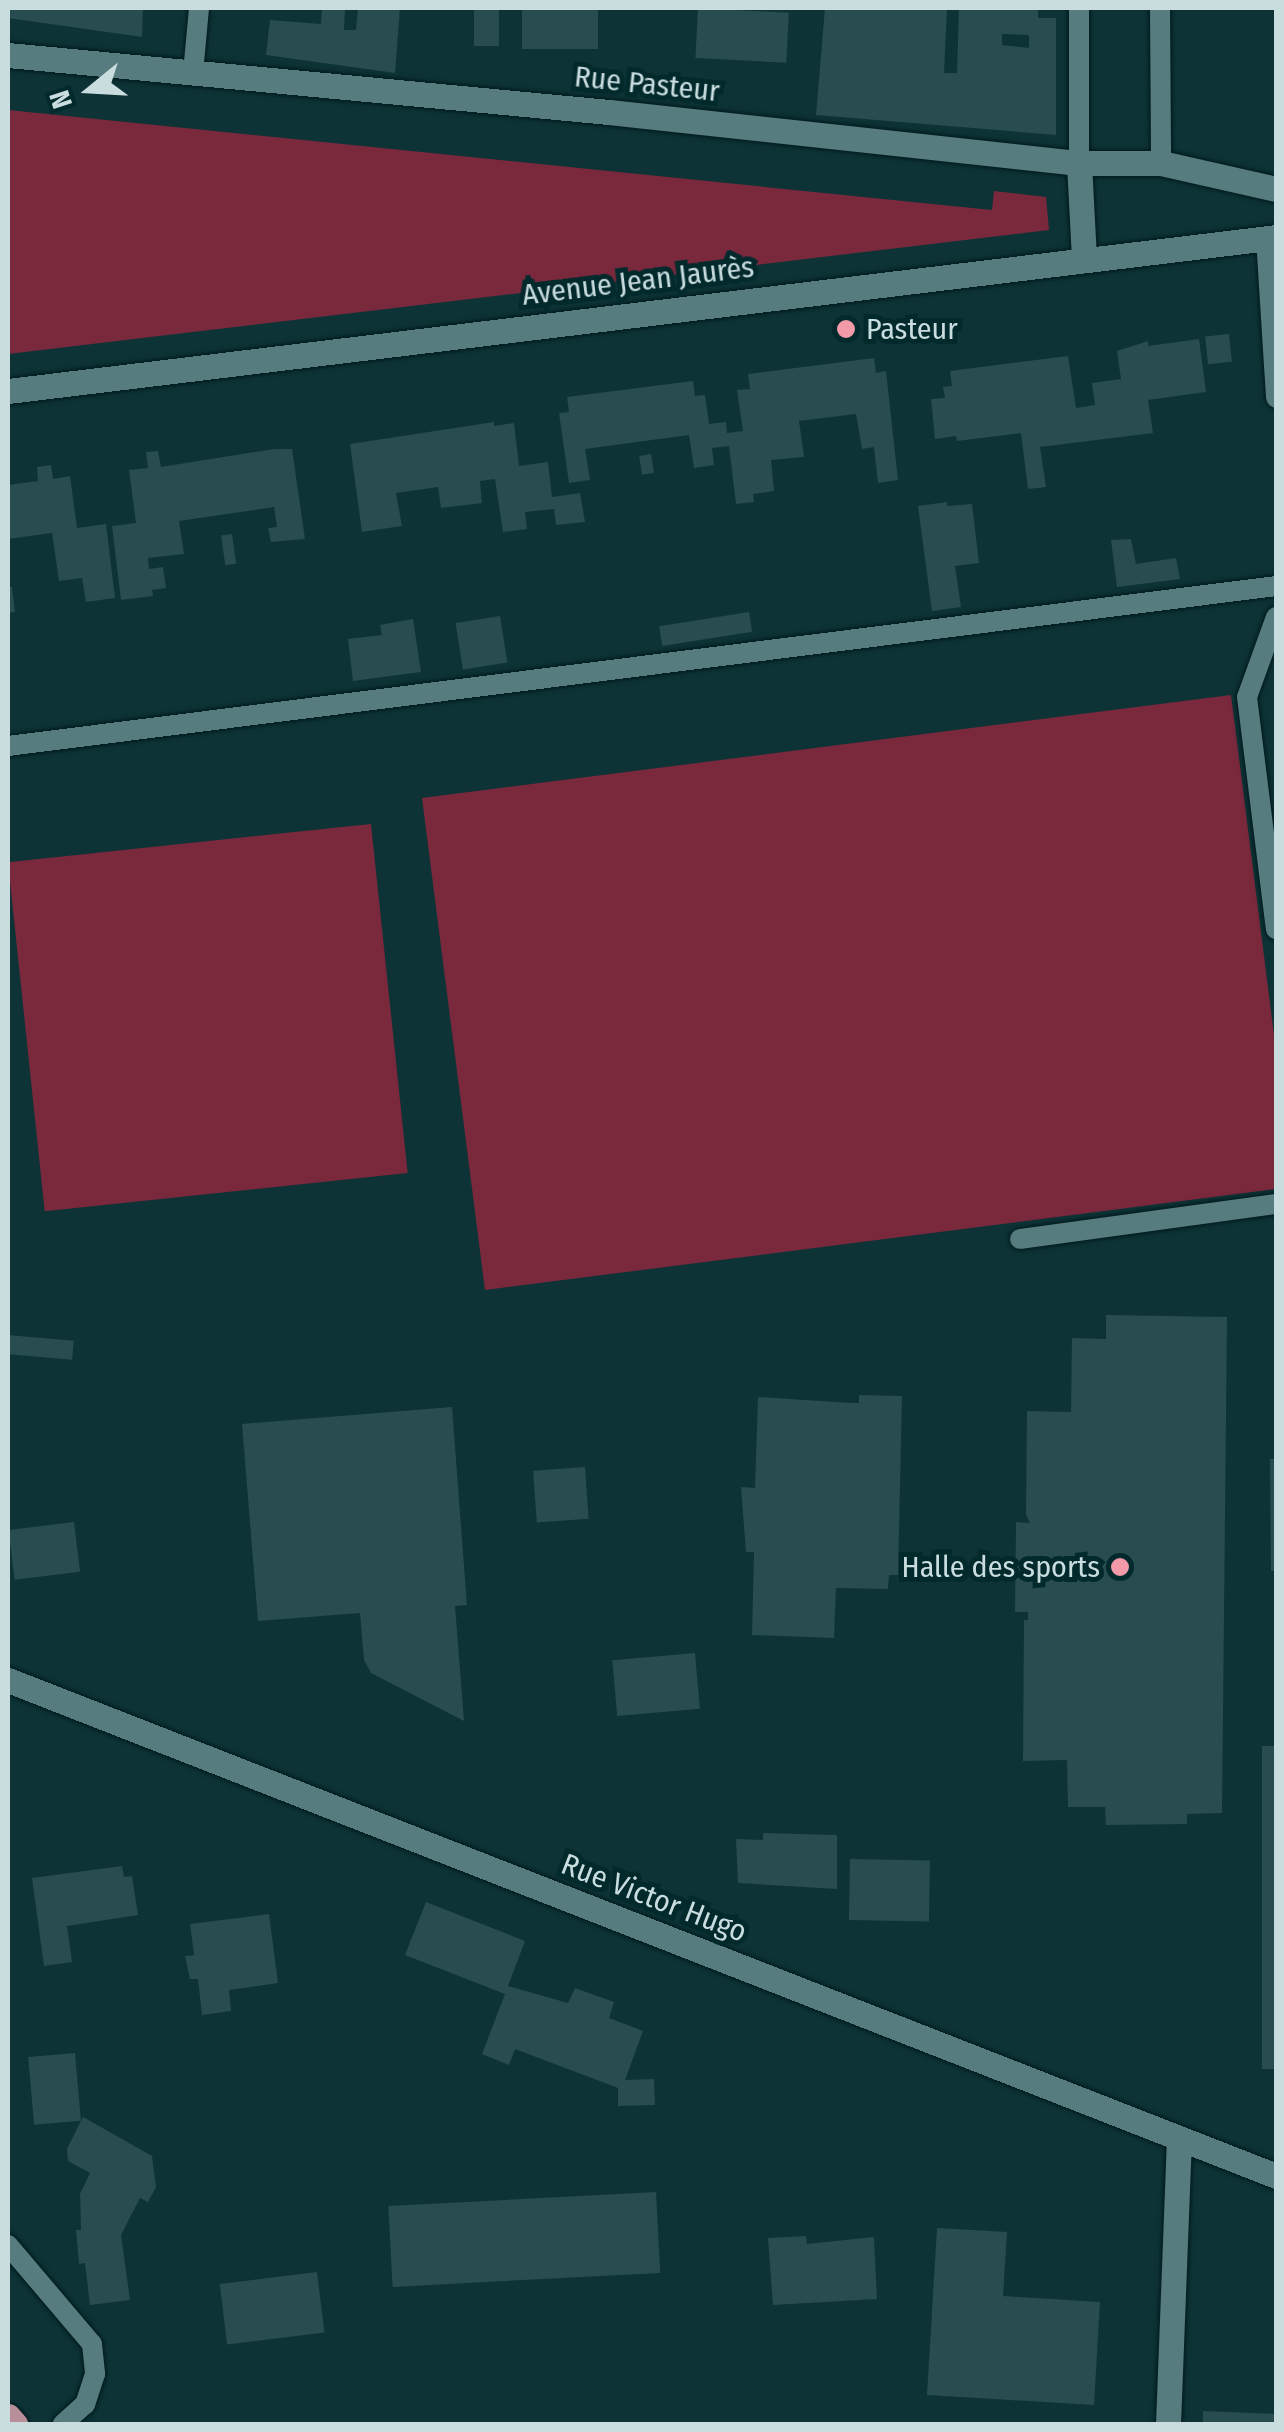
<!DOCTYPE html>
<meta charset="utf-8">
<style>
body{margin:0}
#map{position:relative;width:1284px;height:2432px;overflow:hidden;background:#0d3337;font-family:"Fira Sans Condensed",sans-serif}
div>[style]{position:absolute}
.green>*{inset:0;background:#7a283c;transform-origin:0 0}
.building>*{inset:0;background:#284c50;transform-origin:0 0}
.roads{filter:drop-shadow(0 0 2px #001a1c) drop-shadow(0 0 2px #001a1c)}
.lane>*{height:20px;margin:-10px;padding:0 10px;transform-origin:10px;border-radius:10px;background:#577c80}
.street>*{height:25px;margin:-12.5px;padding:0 12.5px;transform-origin:12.5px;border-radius:12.5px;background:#577c80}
.secondary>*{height:25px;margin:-12.5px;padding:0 12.5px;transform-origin:12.5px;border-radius:12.5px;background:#577c80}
.primary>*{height:25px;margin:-12.5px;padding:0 12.5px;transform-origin:12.5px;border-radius:12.5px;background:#b68f9a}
.dots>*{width:28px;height:28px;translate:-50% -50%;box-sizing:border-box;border:5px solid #02292c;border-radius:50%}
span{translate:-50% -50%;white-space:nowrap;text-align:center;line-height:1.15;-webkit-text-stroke:10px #02292c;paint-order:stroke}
.street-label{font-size:30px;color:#c9dddf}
.poi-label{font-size:30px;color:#c9dddf}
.left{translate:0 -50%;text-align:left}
.right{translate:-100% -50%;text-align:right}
.frame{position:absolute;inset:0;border:10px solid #c9dddf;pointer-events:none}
.north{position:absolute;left:40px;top:40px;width:100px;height:100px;-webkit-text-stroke:8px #02292c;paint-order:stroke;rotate:252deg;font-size:28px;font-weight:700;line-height:40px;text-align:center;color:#c9dddf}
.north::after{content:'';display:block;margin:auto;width:35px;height:45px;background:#c9dddf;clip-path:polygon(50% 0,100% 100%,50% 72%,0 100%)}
</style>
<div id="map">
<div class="green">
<i style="clip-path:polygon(8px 110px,992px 210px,994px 191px,1046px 197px,1049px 230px,8px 354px)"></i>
<i style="clip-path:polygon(1231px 695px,1276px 1051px,1276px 1189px,485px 1290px,422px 798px)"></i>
<i style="left:371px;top:824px;width:351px;height:365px;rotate:84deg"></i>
</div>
<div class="building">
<i style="clip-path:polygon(8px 8px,143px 8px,142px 37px,8px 18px)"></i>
<i style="clip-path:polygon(322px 8px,345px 8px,344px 30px,356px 30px,358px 8px,400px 8px,395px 73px,266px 55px,270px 20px,321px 24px)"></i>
<i style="left:474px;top:8px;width:25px;height:38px"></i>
<i style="left:522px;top:8px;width:76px;height:41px"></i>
<i style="left:698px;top:8px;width:91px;height:50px;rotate:3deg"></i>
<i style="clip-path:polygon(evenodd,825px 8px,947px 8px,944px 73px,957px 73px,959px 8px,1038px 8px,1038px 18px,1056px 18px,1056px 135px,816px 115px,825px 8px,1002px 34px,1029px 35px,1029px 48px,1002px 45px,1002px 34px)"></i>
<i style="left:1229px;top:334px;width:28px;height:24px;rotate:84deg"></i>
<i style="clip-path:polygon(1199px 339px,1206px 392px,1148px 400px,1153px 433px,1040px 447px,1046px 487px,1028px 489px,1021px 433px,957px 441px,956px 436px,935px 439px,931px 399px,945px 398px,943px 387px,952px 386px,950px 371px,1068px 356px,1076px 408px,1095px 405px,1092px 383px,1121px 379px,1117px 351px,1148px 341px,1148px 346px)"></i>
<i style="clip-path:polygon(874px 358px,876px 373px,886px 371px,898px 480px,878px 483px,874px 447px,862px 449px,856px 414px,799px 421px,804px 457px,771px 460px,774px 491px,753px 494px,754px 502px,736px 504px,729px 446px,712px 448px,714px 465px,694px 468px,689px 435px,585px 449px,590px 480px,569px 483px,559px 413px,569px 412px,567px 397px,693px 381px,695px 396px,705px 395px,709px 424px,726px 422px,727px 433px,743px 431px,737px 390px,750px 389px,748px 374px)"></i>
<i style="clip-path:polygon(494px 422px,494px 426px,514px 423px,519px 466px,548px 462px,552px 497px,580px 493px,585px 522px,556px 525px,554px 509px,525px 512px,527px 529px,503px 532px,495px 479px,480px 481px,482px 503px,441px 508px,438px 487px,396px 493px,402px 526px,362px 532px,350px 444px)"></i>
<i style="clip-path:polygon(274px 449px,292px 449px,305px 539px,271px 542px,268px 528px,277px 527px,274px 507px,179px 521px,184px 554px,148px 558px,149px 569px,163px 567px,166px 588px,152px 590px,153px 596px,121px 600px,112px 526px,136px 523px,129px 470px,148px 468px,146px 452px,158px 451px,161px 467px)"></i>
<i style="left:651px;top:454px;width:19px;height:12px;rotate:81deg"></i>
<i style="clip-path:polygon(51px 465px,53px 479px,70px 476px,77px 528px,106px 524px,115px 598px,86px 602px,82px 578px,59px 581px,52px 533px,8px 539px,8px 485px,38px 481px,37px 467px)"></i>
<i style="clip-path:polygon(947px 502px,947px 506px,972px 504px,979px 563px,955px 566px,961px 607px,932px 611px,918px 506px)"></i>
<i style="left:232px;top:534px;width:30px;height:11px;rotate:82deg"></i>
<i style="clip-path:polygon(1131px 539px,1136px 564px,1176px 558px,1180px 579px,1117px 587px,1111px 540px)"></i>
<i style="clip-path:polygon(8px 587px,12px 587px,15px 612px,8px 613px)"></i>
<i style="left:749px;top:612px;width:20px;height:91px;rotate:81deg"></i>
<i style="left:500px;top:616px;width:47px;height:45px;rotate:81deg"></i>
<i style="clip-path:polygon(413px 619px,421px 672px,353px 681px,348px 639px,382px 635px,380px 625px)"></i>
<i style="clip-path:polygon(1106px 1315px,1227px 1317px,1222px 1813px,1187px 1814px,1187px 1824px,1106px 1825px,1105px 1807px,1068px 1807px,1067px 1760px,1023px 1761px,1024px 1620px,1028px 1620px,1028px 1612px,1015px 1612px,1016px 1522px,1030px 1523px,1026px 1514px,1027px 1411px,1071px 1412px,1072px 1338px,1106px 1339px)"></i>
<i style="left:8px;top:1335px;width:66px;height:19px;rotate:5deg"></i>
<i style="clip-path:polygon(859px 1395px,902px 1396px,898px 1575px,889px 1575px,888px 1589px,836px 1588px,834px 1638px,752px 1635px,754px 1552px,746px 1552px,741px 1487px,755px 1488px,758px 1397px,852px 1403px,859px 1403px)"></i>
<i style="clip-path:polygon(452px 1407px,467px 1605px,455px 1606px,464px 1721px,371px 1673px,364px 1660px,360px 1613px,258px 1621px,242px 1424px)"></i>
<i style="clip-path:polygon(1270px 1459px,1276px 1459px,1276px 1571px,1271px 1571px)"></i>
<i style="left:585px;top:1467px;width:52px;height:52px;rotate:86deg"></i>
<i style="left:74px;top:1522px;width:50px;height:66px;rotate:83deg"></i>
<i style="left:695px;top:1653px;width:56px;height:83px;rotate:85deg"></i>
<i style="left:1262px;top:1746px;width:14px;height:323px"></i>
<i style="clip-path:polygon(763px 1833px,837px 1835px,837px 1889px,738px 1883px,736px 1839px,763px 1840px)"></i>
<i style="left:850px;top:1859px;width:80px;height:61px;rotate:1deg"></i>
<i style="clip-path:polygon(122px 1866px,124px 1877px,132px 1876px,138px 1915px,67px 1926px,72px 1962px,44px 1966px,32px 1878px)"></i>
<i style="clip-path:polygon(426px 1902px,525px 1941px,508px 1986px,568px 2003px,575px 1988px,614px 2002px,609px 2018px,643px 2031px,625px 2080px,654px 2079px,655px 2105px,618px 2106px,618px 2088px,515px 2049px,509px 2065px,482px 2054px,505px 1994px,405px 1955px)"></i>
<i style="clip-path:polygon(269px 1914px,278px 1983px,229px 1990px,231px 2011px,202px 2015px,198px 1979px,190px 1979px,185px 1956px,194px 1955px,190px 1924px)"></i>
<i style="left:75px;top:2053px;width:68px;height:47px;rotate:85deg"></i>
<i style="clip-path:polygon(83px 2117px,152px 2156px,156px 2187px,148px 2202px,140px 2198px,121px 2235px,130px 2300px,90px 2305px,85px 2263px,79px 2264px,76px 2230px,81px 2230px,80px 2194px,90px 2173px,68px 2161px,67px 2149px)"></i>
<i style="left:656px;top:2192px;width:81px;height:268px;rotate:87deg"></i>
<i style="clip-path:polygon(937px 2228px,1007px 2232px,1003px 2296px,1100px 2302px,1094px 2405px,927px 2395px)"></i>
<i style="clip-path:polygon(806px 2236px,807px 2244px,874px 2237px,877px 2299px,773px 2305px,768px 2238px)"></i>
<i style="left:317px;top:2272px;width:61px;height:98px;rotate:83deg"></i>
<i style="clip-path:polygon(1203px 2411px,1276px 2414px,1276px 2424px,1203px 2424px)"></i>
</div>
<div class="roads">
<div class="lane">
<i style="left:1079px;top:8px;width:155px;rotate:90deg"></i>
<i style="left:1160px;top:8px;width:155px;rotate:89.6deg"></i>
<i style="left:193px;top:73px;width:65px;rotate:-84.7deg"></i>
<i style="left:1266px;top:238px;width:160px;rotate:86.4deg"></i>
<i style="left:1276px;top:617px;width:85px;rotate:109.9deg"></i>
<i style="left:1247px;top:697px;width:234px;rotate:82.9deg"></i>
<i style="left:8px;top:746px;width:1278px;rotate:-7.19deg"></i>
<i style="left:1020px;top:1239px;width:258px;rotate:-7.8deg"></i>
<i style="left:8px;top:2245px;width:130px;rotate:49.7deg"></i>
<i style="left:92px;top:2344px;width:30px;rotate:84deg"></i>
<i style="left:95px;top:2374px;width:32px;rotate:108deg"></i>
<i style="left:85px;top:2404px;width:30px;rotate:138deg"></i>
</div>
<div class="street">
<i style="left:8px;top:55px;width:604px;rotate:5.42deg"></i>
<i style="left:609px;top:112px;width:473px;rotate:6.2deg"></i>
<i style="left:1079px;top:163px;width:82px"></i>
<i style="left:1161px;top:163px;width:118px;rotate:12.7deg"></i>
<i style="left:1079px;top:163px;width:95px;rotate:87deg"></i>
<i style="left:1168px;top:2424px;width:285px;rotate:-87.8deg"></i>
</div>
<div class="secondary">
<i style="left:8px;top:391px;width:1277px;rotate:-6.92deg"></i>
<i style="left:8px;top:1680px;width:1362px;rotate:21.36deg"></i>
</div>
<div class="primary">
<i style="left:8px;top:2416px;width:11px;rotate:49deg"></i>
</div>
</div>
<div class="dots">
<i style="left:846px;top:329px;background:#f39aa9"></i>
<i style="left:1120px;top:1567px;background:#f39aa9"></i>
</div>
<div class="street-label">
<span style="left:647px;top:84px;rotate:6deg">Rue Pasteur</span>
<span style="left:638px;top:281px;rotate:-7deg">Avenue Jean Jaurès</span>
<span style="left:654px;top:1898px;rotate:21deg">Rue Victor Hugo</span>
</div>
<div class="poi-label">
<span class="left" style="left:866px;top:329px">Pasteur</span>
<span class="right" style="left:1100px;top:1567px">Halle des sports</span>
</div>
<div class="frame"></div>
<div class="north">N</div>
</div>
